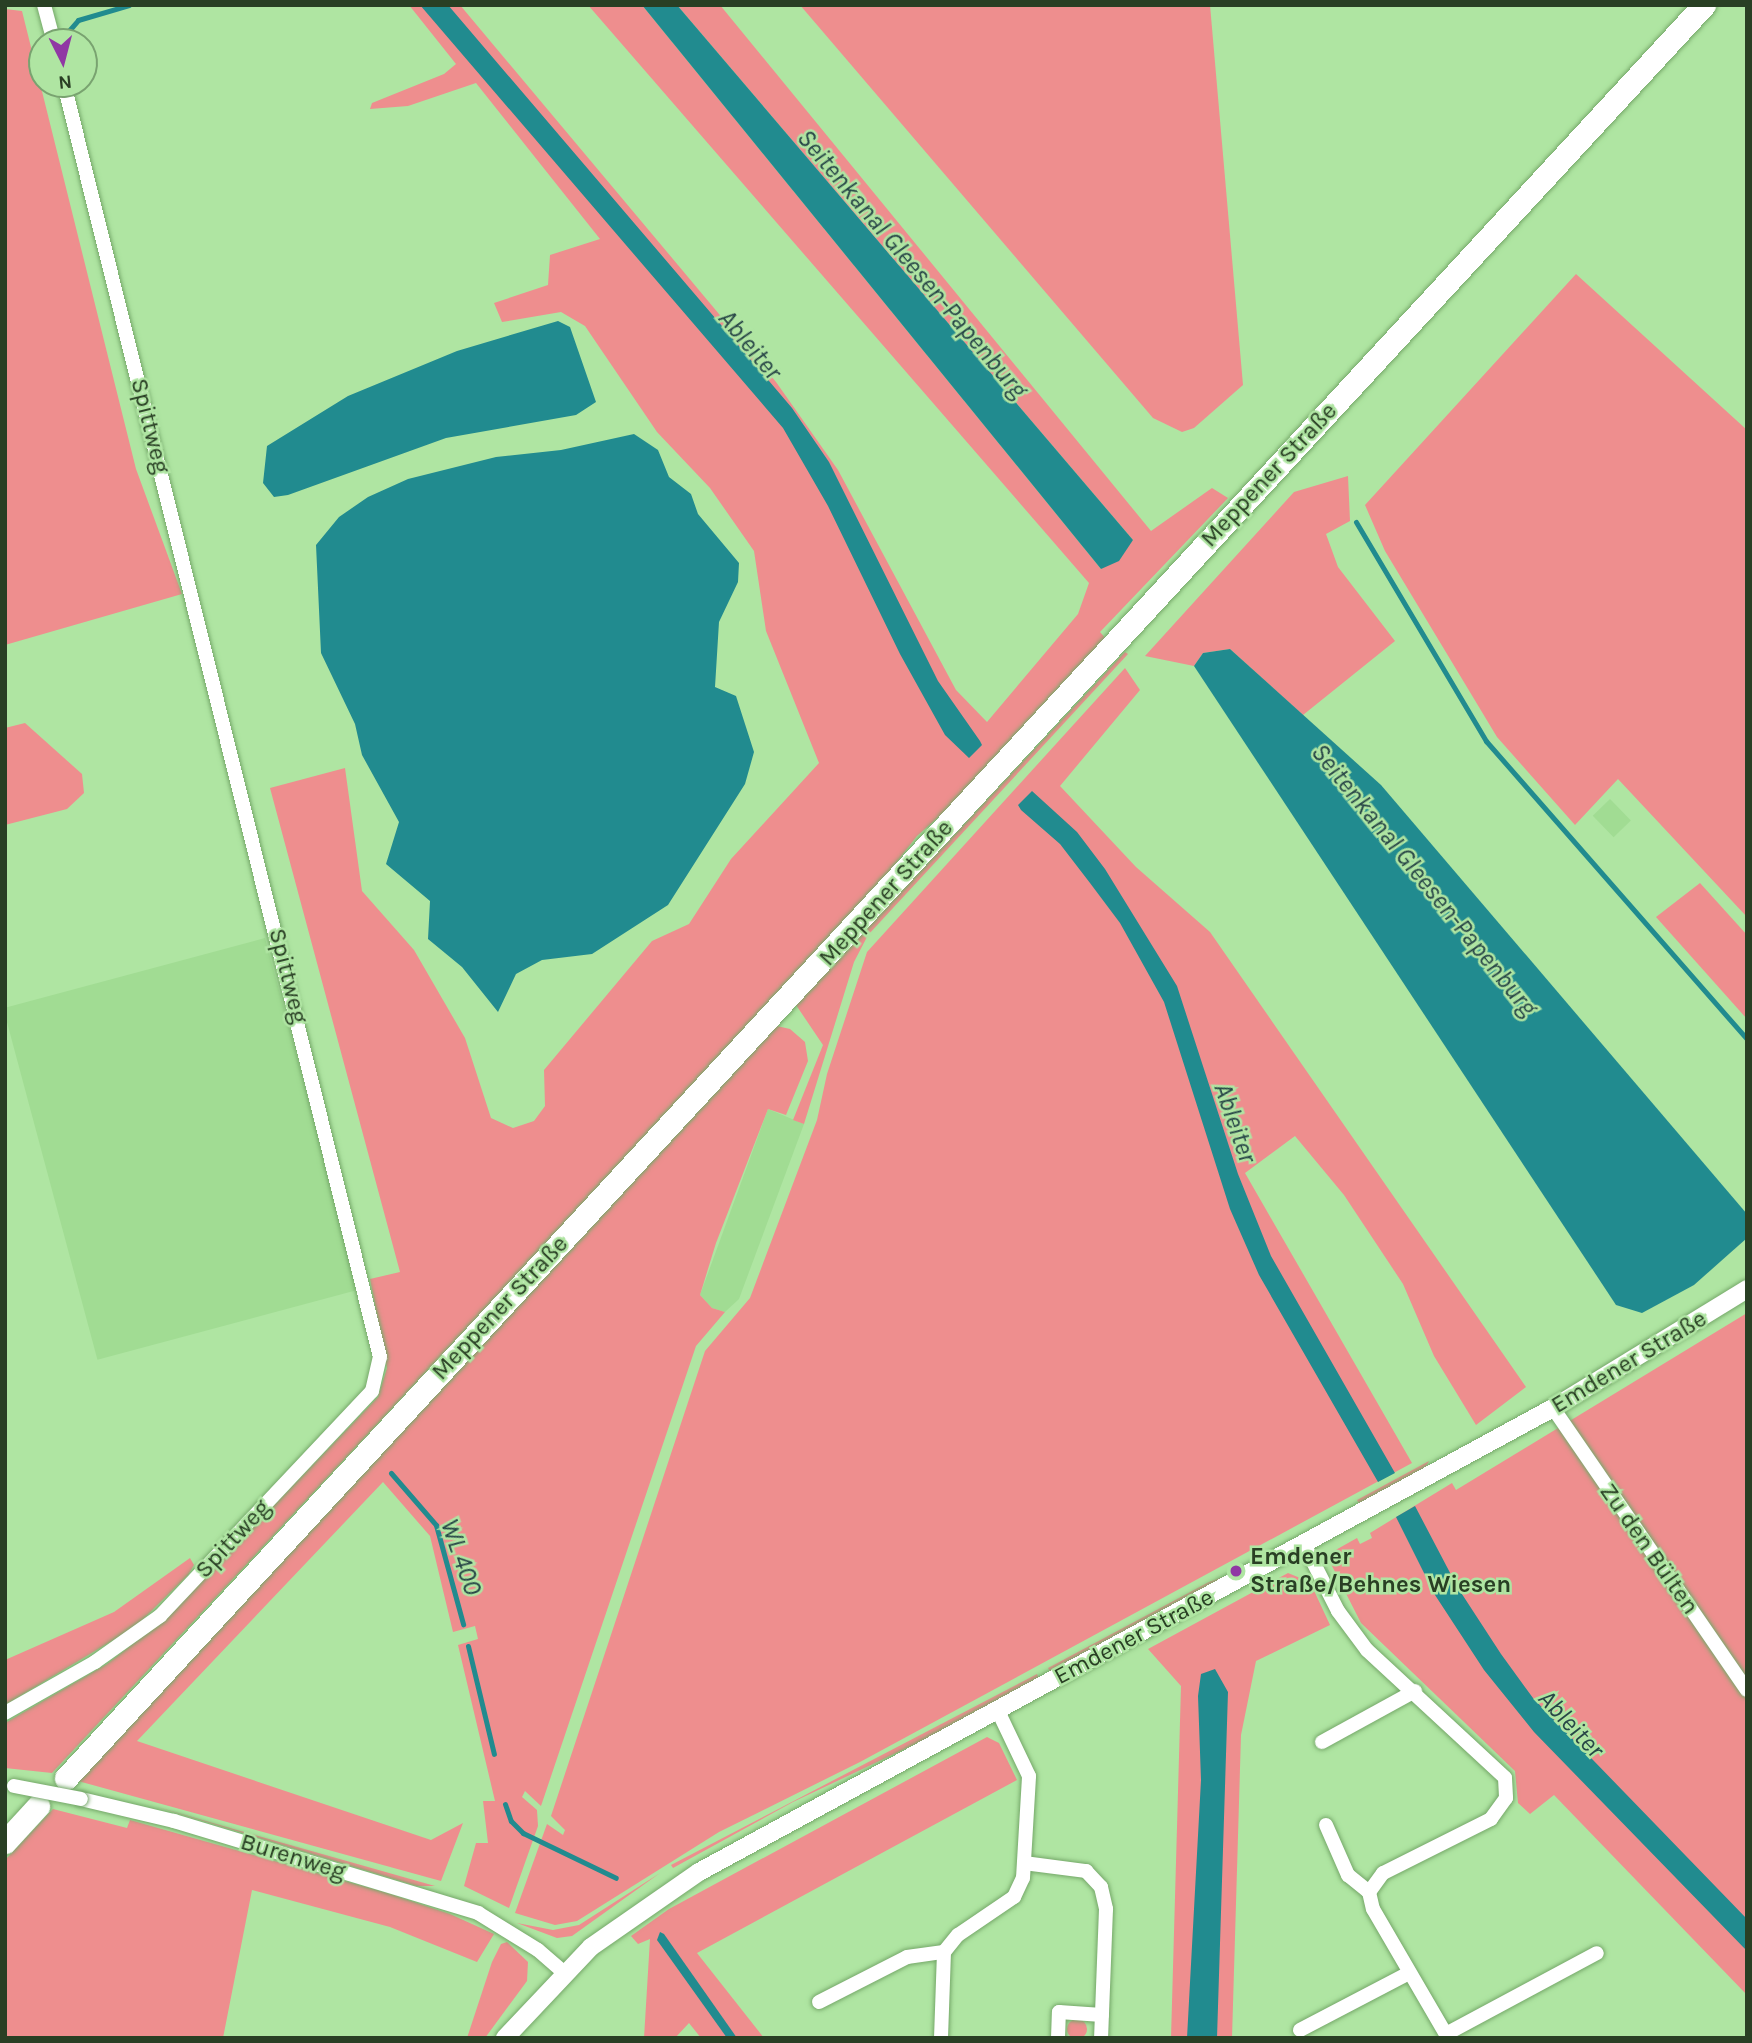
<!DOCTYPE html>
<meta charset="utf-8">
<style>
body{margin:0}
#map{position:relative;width:1752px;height:2043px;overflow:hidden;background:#afe5a2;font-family:Karla,sans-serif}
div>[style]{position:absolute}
.built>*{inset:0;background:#a1dc93;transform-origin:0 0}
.green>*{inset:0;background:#ee8e8e}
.round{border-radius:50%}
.water>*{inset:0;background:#218b8f}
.stream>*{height:5px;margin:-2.5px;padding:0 2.5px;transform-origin:2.5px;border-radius:2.5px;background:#218b8f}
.roads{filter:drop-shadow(0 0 2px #75a869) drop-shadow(0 0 2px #75a869)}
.minor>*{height:14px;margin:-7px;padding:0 7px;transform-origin:7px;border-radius:7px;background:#fff}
.tertiary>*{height:18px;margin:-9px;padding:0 9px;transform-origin:9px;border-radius:9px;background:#fff}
.primary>*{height:23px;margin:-11.5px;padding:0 11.5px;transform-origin:11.5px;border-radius:11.5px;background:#fff}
.bridges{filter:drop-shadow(0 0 2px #75a869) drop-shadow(0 0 2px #75a869)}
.minor-bridge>*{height:14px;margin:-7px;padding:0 7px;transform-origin:7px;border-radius:7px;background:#fff}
.dots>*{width:19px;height:19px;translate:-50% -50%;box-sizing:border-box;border:4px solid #afe5a2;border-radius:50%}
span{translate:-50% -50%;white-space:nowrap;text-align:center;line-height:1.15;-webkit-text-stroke:5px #afe5a2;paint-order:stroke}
.street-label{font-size:24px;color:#293f24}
.poi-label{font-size:24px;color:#293f24;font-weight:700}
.left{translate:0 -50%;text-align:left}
.water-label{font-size:26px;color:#284647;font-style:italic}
.frame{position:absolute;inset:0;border:7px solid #293f24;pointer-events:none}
.north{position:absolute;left:28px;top:28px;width:70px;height:70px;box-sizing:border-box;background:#afe5a2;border:2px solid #79a370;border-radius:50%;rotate:174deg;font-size:19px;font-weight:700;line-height:28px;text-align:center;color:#293f24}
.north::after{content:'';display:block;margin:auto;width:24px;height:32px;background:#9038a4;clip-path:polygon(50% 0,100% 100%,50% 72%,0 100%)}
</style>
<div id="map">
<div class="built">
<i style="left:1610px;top:799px;width:30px;height:24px;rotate:46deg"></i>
<i style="left:265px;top:938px;width:364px;height:271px;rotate:75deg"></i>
<i style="clip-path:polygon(768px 1109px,804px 1124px,739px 1299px,725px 1312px,712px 1308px,700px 1295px)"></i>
</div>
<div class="green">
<i style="clip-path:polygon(409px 5px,460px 5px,776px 382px,838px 470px,956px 690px,987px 722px,1078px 614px,1089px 583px,588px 5px,642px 5px,1101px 569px,1133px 540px,677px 5px,720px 5px,1151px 531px,1212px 488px,1228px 498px,1100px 632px,1107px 640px,958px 800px,917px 836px,876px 889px,52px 1773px,5px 1768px,5px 1723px,107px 1664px,163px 1621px,378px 1397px,387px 1368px,370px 1279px,400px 1272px,270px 788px,345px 768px,362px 891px,414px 950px,465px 1038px,491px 1118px,513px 1128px,534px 1121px,545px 1106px,544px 1070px,652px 941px,689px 924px,731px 859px,819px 763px,766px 631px,754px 551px,710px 488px,657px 432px,585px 326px,561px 312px,502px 322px,494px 303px,548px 285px,550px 255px,600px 239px,476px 83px,408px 106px,370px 109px,372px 103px,444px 74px,456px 64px)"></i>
<i style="clip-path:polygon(800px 5px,1210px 5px,1243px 385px,1194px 428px,1182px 432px,1153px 418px)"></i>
<i style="clip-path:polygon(5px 9px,22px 11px,136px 469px,182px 594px,5px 645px)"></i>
<i style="clip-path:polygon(1576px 274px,1747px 430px,1747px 917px,1618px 779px,1575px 825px,1497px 737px,1385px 551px,1365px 505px)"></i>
<i style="clip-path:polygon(1348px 476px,1350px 521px,1326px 534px,1338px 567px,1395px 641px,1303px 715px,1230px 649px,1203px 653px,1194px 666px,1145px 656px,1294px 492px)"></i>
<i style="clip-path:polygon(1125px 652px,1128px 654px,868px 935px,854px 962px,804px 1124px,793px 1120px,823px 1045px,796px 1005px)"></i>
<i style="clip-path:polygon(1125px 668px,1140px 690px,1060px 786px,1136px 867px,1210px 932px,1526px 1387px,1476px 1425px,1434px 1356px,1403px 1284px,1344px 1195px,1295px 1136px,1245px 1173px,1412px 1463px,860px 1762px,719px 1832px,577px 1921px,555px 1925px,515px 1913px,547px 1824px,563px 1835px,565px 1830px,551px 1816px,705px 1351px,750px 1298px,817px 1120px,827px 1074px,867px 952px)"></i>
<i style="clip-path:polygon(25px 723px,82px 774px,84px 793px,67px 809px,5px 825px,5px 728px)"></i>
<i style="clip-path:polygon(1700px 883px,1747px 935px,1747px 1019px,1656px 917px)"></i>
<i style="clip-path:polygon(777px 1026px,790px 1029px,805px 1042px,808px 1061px,786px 1115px,768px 1109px,716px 1243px,700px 1295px,712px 1308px,725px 1312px,696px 1346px,541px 1806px,525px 1791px,522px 1797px,537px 1810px,538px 1826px,509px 1908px,464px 1886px,476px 1843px,488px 1843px,483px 1801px,495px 1801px,458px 1645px,478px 1639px,475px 1626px,453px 1632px,430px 1536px,383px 1482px,137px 1741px,431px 1840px,463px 1823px,441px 1881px,78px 1781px)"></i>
<i style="clip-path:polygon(1747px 1313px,1747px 1995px,1554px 1795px,1530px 1814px,1518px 1803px,1515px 1771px,1361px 1623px,1330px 1562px,1332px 1552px,1357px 1538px,1360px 1544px,1372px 1538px,1370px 1533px,1452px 1483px,1456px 1490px)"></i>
<i style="clip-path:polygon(1429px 1461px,1424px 1470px,1360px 1505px,1357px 1500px)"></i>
<i style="clip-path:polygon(190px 1558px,194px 1565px,188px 1575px,135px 1627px,5px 1705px,5px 1660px,114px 1612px)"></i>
<i style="clip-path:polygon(1288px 1573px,1310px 1582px,1330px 1625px,1256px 1661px,1241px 1735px,1232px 2038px,1171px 2038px,1181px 1686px,1148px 1649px)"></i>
<i style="clip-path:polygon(1228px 1575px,1051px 1673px,1048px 1668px,1209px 1582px)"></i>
<i style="clip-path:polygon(1037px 1674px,1039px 1679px,934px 1735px,793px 1802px,673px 1868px,671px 1865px)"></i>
<i style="clip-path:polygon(987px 1737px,999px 1743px,1017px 1780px,697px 1953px,764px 2038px,701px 2038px,689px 2023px,675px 2038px,644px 2038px,650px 1939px,638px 1944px,631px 1936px,669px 1909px)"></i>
<i style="clip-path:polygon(154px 1806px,237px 1830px,435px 1886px,417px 1886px)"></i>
<i style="clip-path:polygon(53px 1809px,127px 1828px,130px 1820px,387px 1893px,450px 1914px,494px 1934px,477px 1962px,390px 1927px,252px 1890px,223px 2038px,5px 2038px,5px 1860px)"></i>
<i style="clip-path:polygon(660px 1873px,572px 1936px,557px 1938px,517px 1923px,553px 1930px,579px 1925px)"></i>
<i style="clip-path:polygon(507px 1942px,528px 1962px,527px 1981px,485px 2038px,467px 2038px,492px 1962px,501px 1944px)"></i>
<i class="round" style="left:1067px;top:2019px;width:20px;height:20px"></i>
</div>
<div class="water">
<i style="clip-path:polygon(420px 5px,448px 5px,792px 408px,829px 462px,938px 681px,980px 741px,982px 745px,969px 758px,945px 735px,900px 654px,828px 506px,783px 428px)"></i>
<i style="clip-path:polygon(642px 5px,677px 5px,1133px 540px,1119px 561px,1101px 569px)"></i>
<i style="clip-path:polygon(558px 321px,570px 327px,596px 402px,576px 415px,446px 438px,288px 495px,274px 497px,263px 483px,267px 446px,348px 396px,457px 351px)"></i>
<i style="clip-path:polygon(634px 434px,658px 450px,669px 477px,691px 494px,698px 514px,739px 563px,738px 582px,719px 622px,715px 687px,736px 696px,754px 752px,745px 784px,668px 905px,592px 954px,542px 960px,516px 974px,498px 1012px,462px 967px,428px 939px,430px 901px,386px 864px,399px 822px,362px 755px,355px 724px,321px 653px,316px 545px,339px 517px,368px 497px,408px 479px,496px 457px,561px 450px)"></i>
<i style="clip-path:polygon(1230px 649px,1381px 785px,1747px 1214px,1747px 1238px,1694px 1285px,1642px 1313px,1616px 1305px,1194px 666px,1203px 653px)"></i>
<i style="clip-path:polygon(1032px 791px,1077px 832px,1105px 869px,1177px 986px,1238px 1174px,1271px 1256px,1395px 1473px,1378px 1482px,1259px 1275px,1230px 1209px,1164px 1002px,1120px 923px,1090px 883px,1060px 844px,1021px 810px,1018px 805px)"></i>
<i style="clip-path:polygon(1415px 1506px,1458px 1588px,1501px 1654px,1533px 1698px,1747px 1919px,1747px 1951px,1534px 1732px,1484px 1670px,1435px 1595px,1396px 1517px)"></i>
<i style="clip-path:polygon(1215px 1669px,1228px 1692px,1217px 2038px,1187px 2038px,1201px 1780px,1198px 1696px,1201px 1674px)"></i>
<i style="clip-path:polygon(660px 1932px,664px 1934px,737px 2038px,727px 2038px,657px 1940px)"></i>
</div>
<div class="stream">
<i style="left:66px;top:34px;width:18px;rotate:-49deg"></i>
<i style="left:78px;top:20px;width:53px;rotate:-16.4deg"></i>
<i style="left:1356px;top:522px;width:255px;rotate:59.3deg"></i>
<i style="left:1486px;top:741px;width:396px;rotate:48.8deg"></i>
<i style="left:391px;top:1473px;width:69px;rotate:49.1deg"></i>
<i style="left:436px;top:1525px;width:103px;rotate:74.7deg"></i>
<i style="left:468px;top:1646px;width:111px;rotate:76.5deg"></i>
<i style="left:505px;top:1804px;width:18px;rotate:71deg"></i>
<i style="left:511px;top:1821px;width:17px;rotate:45deg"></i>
<i style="left:523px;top:1833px;width:103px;rotate:25.8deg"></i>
</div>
<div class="roads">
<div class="minor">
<i style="left:44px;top:5px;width:38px;rotate:75deg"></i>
<i style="left:1553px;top:1408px;width:342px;rotate:55.5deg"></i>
<i style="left:1304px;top:1544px;width:75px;rotate:63.1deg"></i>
<i style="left:1338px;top:1611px;width:49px;rotate:53.4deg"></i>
<i style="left:1367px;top:1650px;width:188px;rotate:42.8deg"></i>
<i style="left:1505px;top:1778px;width:20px;rotate:87deg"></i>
<i style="left:1506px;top:1798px;width:26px;rotate:126deg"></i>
<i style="left:1491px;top:1819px;width:121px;rotate:153.4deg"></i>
<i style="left:1383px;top:1873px;width:24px;rotate:126deg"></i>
<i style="left:1369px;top:1892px;width:17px;rotate:77deg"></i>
<i style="left:1373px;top:1909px;width:149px;rotate:59.8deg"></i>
<i style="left:5px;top:1713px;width:103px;rotate:-29.5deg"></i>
<i style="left:95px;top:1662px;width:80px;rotate:-35.3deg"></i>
<i style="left:160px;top:1616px;width:309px;rotate:-46.7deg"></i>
<i style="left:372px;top:1391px;width:35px;rotate:-77deg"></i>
<i style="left:380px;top:1357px;width:1312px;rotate:-103.94deg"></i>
<i style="left:1322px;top:1742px;width:106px;rotate:-28.7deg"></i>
<i style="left:81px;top:1799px;width:96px;rotate:13.3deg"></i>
<i style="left:174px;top:1821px;width:318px;rotate:16.8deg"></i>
<i style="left:478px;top:1913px;width:70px;rotate:31.7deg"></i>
<i style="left:538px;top:1950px;width:33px;rotate:41deg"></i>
<i style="left:1326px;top:1825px;width:55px;rotate:66.3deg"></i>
<i style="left:1348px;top:1875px;width:27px;rotate:39deg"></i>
<i style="left:1024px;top:1863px;width:63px;rotate:7.4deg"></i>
<i style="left:1086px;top:1871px;width:22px;rotate:47deg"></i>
<i style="left:1101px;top:1887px;width:23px;rotate:77deg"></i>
<i style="left:1106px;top:1909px;width:129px;rotate:92.2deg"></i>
<i style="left:819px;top:2002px;width:99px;rotate:-27.1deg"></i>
<i style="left:907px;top:1957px;width:37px;rotate:-8deg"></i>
<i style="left:1300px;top:2030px;width:123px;rotate:-27.6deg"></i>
<i style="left:1446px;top:2034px;width:171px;rotate:-28.2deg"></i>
<i style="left:941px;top:2038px;width:86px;rotate:-88deg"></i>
<i style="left:944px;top:1952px;width:22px;rotate:-51deg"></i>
<i style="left:958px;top:1935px;width:68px;rotate:-34.2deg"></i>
<i style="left:1014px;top:1897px;width:21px;rotate:-65deg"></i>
<i style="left:1023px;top:1878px;width:102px;rotate:-86.6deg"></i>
<i style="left:1029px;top:1776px;width:72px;rotate:-115.5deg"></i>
<i style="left:1058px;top:2038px;width:26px;rotate:-88deg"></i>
<i style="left:1059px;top:2012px;width:43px;rotate:4deg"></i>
</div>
<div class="tertiary">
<i style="left:505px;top:2038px;width:125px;rotate:-46.6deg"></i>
<i style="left:591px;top:1947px;width:131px;rotate:-34.8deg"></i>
<i style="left:699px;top:1872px;width:972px;rotate:-28.52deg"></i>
<i style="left:1553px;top:1408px;width:228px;rotate:-31.5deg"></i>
</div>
<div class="primary">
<i style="left:66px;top:1778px;width:2414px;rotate:-47.27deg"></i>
<i style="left:5px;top:1842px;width:49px;rotate:-47.5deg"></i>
</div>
</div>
<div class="bridges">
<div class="minor-bridge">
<i style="left:14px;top:1786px;width:68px;rotate:11deg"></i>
</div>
</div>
<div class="dots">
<i style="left:1236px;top:1571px;background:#9038a4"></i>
</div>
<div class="street-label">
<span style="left:150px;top:426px;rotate:76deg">Spittweg</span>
<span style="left:1269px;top:475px;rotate:-47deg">Meppener Straße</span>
<span style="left:886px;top:893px;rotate:-48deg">Meppener Straße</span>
<span style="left:288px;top:976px;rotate:76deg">Spittweg</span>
<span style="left:500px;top:1308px;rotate:-47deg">Meppener Straße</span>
<span style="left:1629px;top:1362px;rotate:-31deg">Emdener Straße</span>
<span style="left:233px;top:1539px;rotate:-47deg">Spittweg</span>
<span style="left:1649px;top:1549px;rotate:55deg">Zu den Bülten</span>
<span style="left:1134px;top:1637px;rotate:-28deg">Emdener Straße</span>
<span style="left:293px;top:1857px;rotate:17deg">Burenweg</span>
</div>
<div class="poi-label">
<span class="left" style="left:1250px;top:1571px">Emdener<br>Straße/Behnes Wiesen</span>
</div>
<div class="water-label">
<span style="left:912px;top:264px;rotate:50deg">Seitenkanal Gleesen-Papenburg</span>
<span style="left:750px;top:345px;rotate:50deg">Ableiter</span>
<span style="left:1424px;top:880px;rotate:51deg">Seitenkanal Gleesen-Papenburg</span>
<span style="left:1235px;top:1123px;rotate:71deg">Ableiter</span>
<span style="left:461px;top:1557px;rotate:71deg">WL 400</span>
<span style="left:1571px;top:1724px;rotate:47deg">Ableiter</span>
</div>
<div class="frame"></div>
<div class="north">N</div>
</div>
